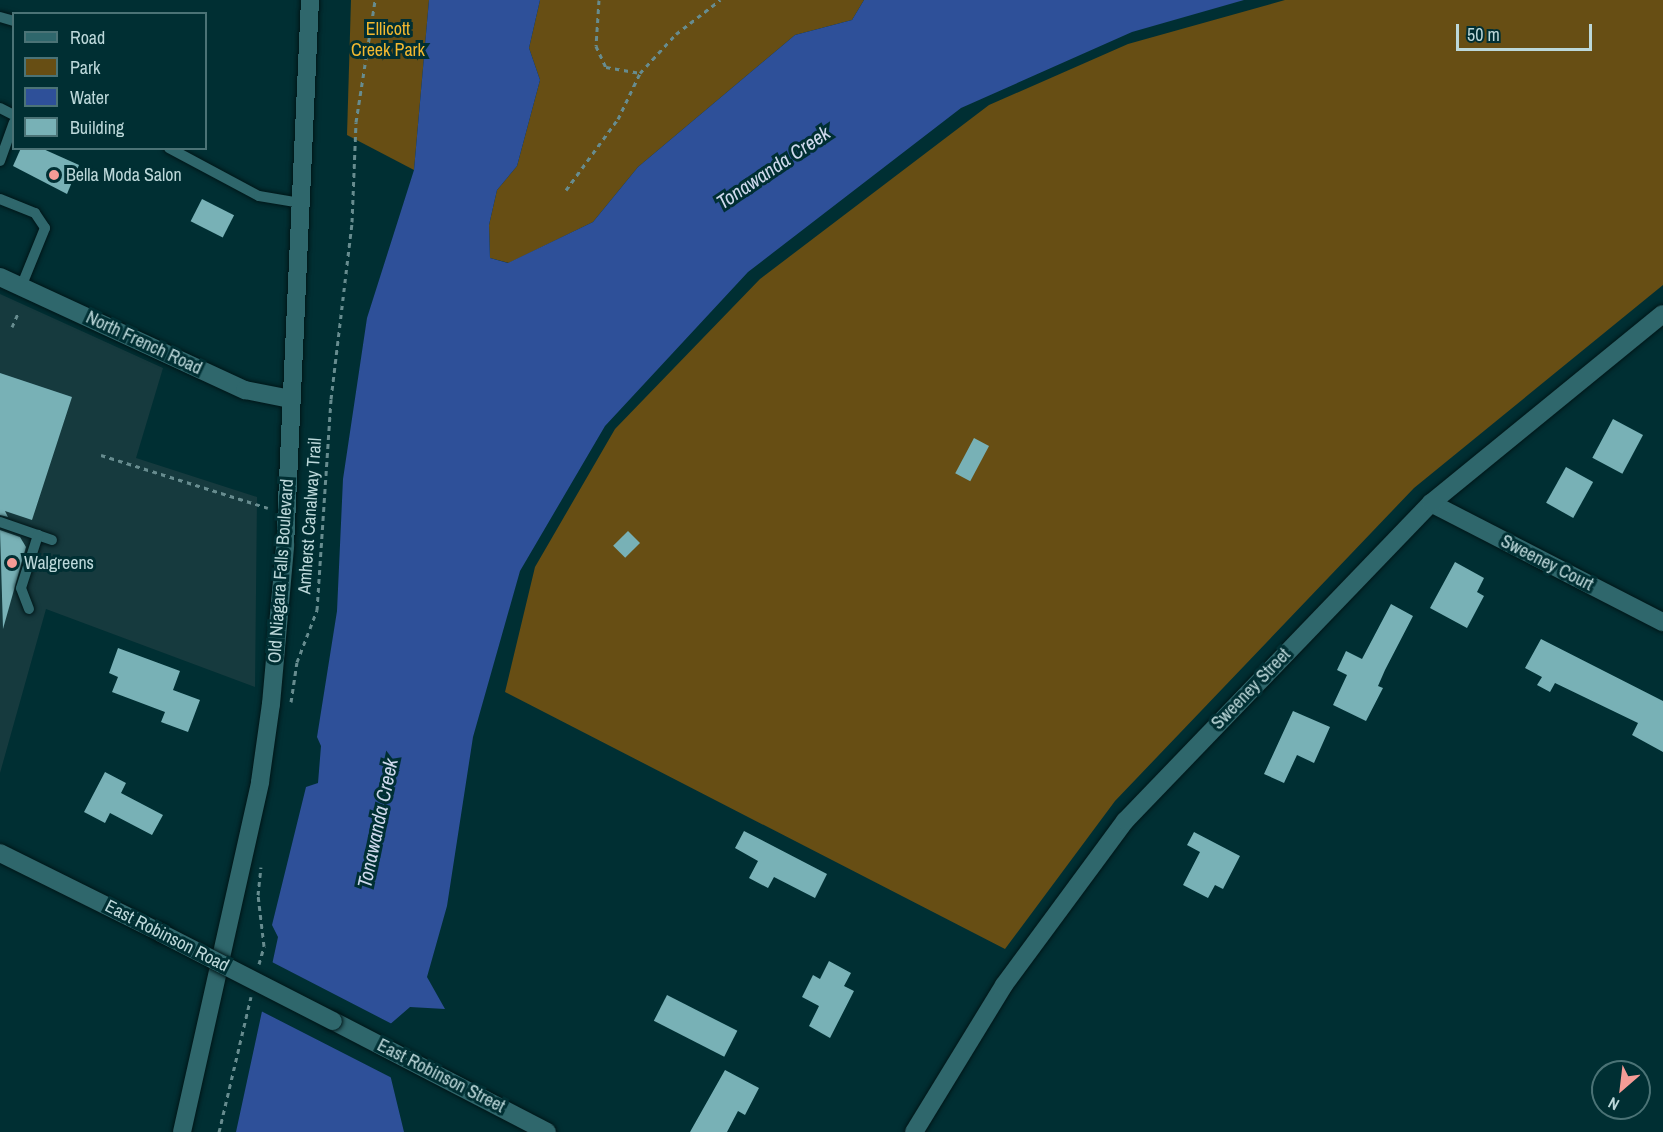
<!DOCTYPE html>
<style>
body{margin:0}
#map{position:relative;width:1663px;height:1132px;overflow:hidden;background:#002f33;font-family:"Archivo Narrow",sans-serif}
div>[style]{position:absolute}
.built>*{inset:0;background:#163a3e}
.green>*{inset:0;background:#674e14}
.water>*{inset:0;background:#2e5099}
.pier>*{inset:0;background:#002f33}
.building>*{inset:0;background:#78b1b6;transform-origin:0 0}
.path>*{height:3px;margin-top:-1.5px;transform-origin:0;background:repeating-linear-gradient(90deg,#678c8f 0 4.5px,transparent 0 9px)}
.roads{filter:drop-shadow(0 0 2px #001618) drop-shadow(0 0 2px #001618)}
.lane>*{height:10px;margin:-5px;padding:0 5px;transform-origin:5px;border-radius:5px;background:#2f676c}
.street>*{height:18px;margin:-9px;padding:0 9px;transform-origin:9px;border-radius:9px;background:#2f676c}
.secondary>*{height:18px;margin:-9px;padding:0 9px;transform-origin:9px;border-radius:9px;background:#2f676c}
.bridges{filter:drop-shadow(0 0 2px #001618) drop-shadow(0 0 2px #001618)}
.secondary-bridge>*{height:18px;margin:-9px;padding:0 9px;transform-origin:9px;border-radius:9px;background:#2f676c}
.dots>*{width:16px;height:16px;translate:-50% -50%;box-sizing:border-box;border:3px solid #002f33;border-radius:50%}
span{translate:-50% -50%;white-space:nowrap;text-align:center;line-height:1.15;-webkit-text-stroke:6px #002f33;paint-order:stroke}
.park-label{font-size:18px;color:#f3b930}
.poi-label{font-size:18px;color:#bcd8da}
.left{translate:0 -50%;text-align:left}
.street-label{font-size:18px;color:#bcd8da}
.water-label{font-size:20px;color:#ced9ed;font-style:italic}
.legend{position:absolute;left:12px;top:12px;width:195px;height:138px;box-sizing:border-box;background:#002f33;border:2px solid #4b7376;margin:0;padding:8px 10px;list-style:none;font-size:18px;color:#bcd8da}
.legend li{display:flex;align-items:center;gap:12px;height:30px}
.legend b{width:30px;border:2px solid #4b7376}
.north{position:absolute;left:1591px;top:1060px;width:60px;height:60px;box-sizing:border-box;background:#002f33;border:2px solid #4b7376;border-radius:50%;rotate:208deg;font-size:16px;font-weight:700;line-height:24px;text-align:center;color:#bcd8da}
.north::after{content:'';display:block;margin:auto;width:21px;height:27px;background:#f59b96;clip-path:polygon(50% 0,100% 100%,50% 72%,0 100%)}
.scale{position:absolute;left:1456px;top:24px;width:136px;height:27px;box-sizing:border-box;border:3px solid #bcd8da;border-top:0;padding-left:8px;font-size:18px;line-height:21px;white-space:nowrap;color:#bcd8da;-webkit-text-stroke:4px #002f33;paint-order:stroke}
</style>
<div id="map">
<div class="built">
<i style="clip-path:polygon(0 294px,163px 368px,136px 458px,257px 497px,255px 687px,46px 609px,0 773px)"></i>
</div>
<div class="green">
<i style="clip-path:polygon(351px 0,429px 0,414px 170px,347px 135px)"></i>
<i style="clip-path:polygon(540px 0,864px 0,852px 20px,795px 35px,638px 167px,593px 222px,509px 263px,490px 258px,489px 225px,497px 190px,517px 166px,540px 80px,529px 48px)"></i>
<i style="clip-path:polygon(1285px 0,1663px 0,1663px 285px,1414px 488px,1115px 801px,1005px 949px,505px 692px,535px 567px,615px 429px,760px 279px,989px 105px,1128px 44px)"></i>
</div>
<div class="water">
<i style="clip-path:polygon(429px 0,540px 0,529px 48px,540px 80px,517px 166px,497px 190px,489px 225px,490px 258px,508px 263px,593px 222px,638px 167px,795px 35px,852px 20px,864px 0,1244px 0,1132px 32px,961px 108px,748px 272px,605px 426px,520px 571px,473px 737px,447px 906px,427px 977px,445px 1009px,410px 1007px,380px 1033px,404px 1132px,236px 1132px,278px 937px,272px 925px,306px 787px,318px 783px,321px 746px,317px 737px,337px 611px,343px 479px,367px 318px,414px 170px)"></i>
</div>
<div class="pier">
<i style="clip-path:polygon(270px 961px,394px 1025px,383px 1034px,394px 1079px,259px 1010px)"></i>
</div>
<div class="building">
<i style="clip-path:polygon(21px 148px,41px 148px,79px 165px,67px 194px,13px 166px)"></i>
<i style="left:202px;top:199px;width:36px;height:25px;rotate:27deg"></i>
<i style="clip-path:polygon(0 373px,72px 397px,32px 520px,5px 511px,8px 517px,0 515px)"></i>
<i style="left:1613px;top:419px;width:34px;height:44px;rotate:28deg"></i>
<i style="left:974px;top:438px;width:17px;height:40px;rotate:28deg"></i>
<i style="left:1566px;top:467px;width:31px;height:41px;rotate:29deg"></i>
<i style="clip-path:polygon(0 530px,20px 537px,26px 547px,3px 629px)"></i>
<i style="left:628px;top:531px;width:17px;height:21px;rotate:45deg"></i>
<i style="clip-path:polygon(1455px 562px,1484px 578px,1477px 592px,1484px 596px,1467px 628px,1430px 608px)"></i>
<i style="clip-path:polygon(1391px 604px,1413px 616px,1385px 670px,1378px 686px,1383px 688px,1366px 721px,1333px 705px,1347px 675px,1337px 670px,1346px 651px,1362px 659px)"></i>
<i style="clip-path:polygon(1541px 639px,1663px 701px,1663px 752px,1632px 735px,1638px 723px,1555px 683px,1550px 692px,1537px 685px,1542px 677px,1525px 668px)"></i>
<i style="clip-path:polygon(118px 648px,180px 671px,173px 690px,200px 700px,188px 732px,161px 722px,165px 712px,112px 692px,118px 677px,109px 673px)"></i>
<i style="clip-path:polygon(1293px 711px,1330px 727px,1314px 763px,1297px 755px,1284px 783px,1264px 774px)"></i>
<i style="clip-path:polygon(105px 772px,126px 783px,121px 793px,163px 815px,152px 835px,110px 813px,105px 823px,84px 812px)"></i>
<i style="clip-path:polygon(744px 831px,827px 874px,815px 898px,774px 877px,768px 888px,749px 878px,758px 861px,735px 848px)"></i>
<i style="clip-path:polygon(1194px 832px,1240px 856px,1223px 889px,1215px 885px,1208px 898px,1183px 885px,1200px 852px,1187px 845px)"></i>
<i style="clip-path:polygon(829px 961px,851px 973px,844px 986px,854px 991px,830px 1038px,809px 1026px,819px 1006px,802px 997px,813px 975px,820px 979px)"></i>
<i style="left:667px;top:995px;width:79px;height:29px;rotate:27deg"></i>
<i style="clip-path:polygon(725px 1070px,759px 1088px,745px 1115px,738px 1111px,727px 1132px,690px 1132px)"></i>
</div>
<div class="path">
<i style="left:599px;top:0;width:46px;rotate:93.7deg"></i>
<i style="left:596px;top:46px;width:23px;rotate:65deg"></i>
<i style="left:606px;top:67px;width:35px;rotate:10deg"></i>
<i style="left:640px;top:73px;width:53px;rotate:-47.3deg"></i>
<i style="left:676px;top:34px;width:56px;rotate:-37.7deg"></i>
<i style="left:566px;top:190px;width:88px;rotate:-53.8deg"></i>
<i style="left:618px;top:119px;width:51px;rotate:-64.4deg"></i>
<i style="left:12px;top:327px;width:17px;rotate:-66deg"></i>
<i style="left:101px;top:455px;width:175px;rotate:17.6deg"></i>
<i style="left:291px;top:702px;width:40px;rotate:-81.5deg"></i>
<i style="left:297px;top:662px;width:56px;rotate:-69deg"></i>
<i style="left:317px;top:610px;width:211px;rotate:-86.2deg"></i>
<i style="left:331px;top:399px;width:178px;rotate:-83.2deg"></i>
<i style="left:352px;top:222px;width:100px;rotate:-87.7deg"></i>
<i style="left:356px;top:122px;width:123px;rotate:-81.1deg"></i>
<i style="left:259px;top:964px;width:19px;rotate:-74deg"></i>
<i style="left:264px;top:946px;width:51px;rotate:-96.7deg"></i>
<i style="left:258px;top:895px;width:28px;rotate:-84deg"></i>
<i style="left:219px;top:1132px;width:139px;rotate:-76.7deg"></i>
</div>
<div class="roads">
<div class="lane">
<i style="left:0;top:17px;width:15px;rotate:16deg"></i>
<i style="left:0;top:108px;width:16px;rotate:27deg"></i>
<i style="left:169px;top:148px;width:102px;rotate:28.1deg"></i>
<i style="left:259px;top:196px;width:43px;rotate:9.5deg"></i>
<i style="left:0;top:161px;width:41px;rotate:-70.3deg"></i>
<i style="left:0;top:199px;width:38px;rotate:22deg"></i>
<i style="left:35px;top:213px;width:18px;rotate:56deg"></i>
<i style="left:45px;top:228px;width:64px;rotate:112.1deg"></i>
<i style="left:0;top:522px;width:55px;rotate:19.1deg"></i>
<i style="left:29px;top:609px;width:22px;rotate:-111deg"></i>
<i style="left:21px;top:588px;width:56px;rotate:-72.2deg"></i>
</div>
<div class="street">
<i style="left:0;top:277px;width:270px;rotate:24.8deg"></i>
<i style="left:245px;top:390px;width:47px;rotate:11.1deg"></i>
<i style="left:1431px;top:503px;width:261px;rotate:27.2deg"></i>
</div>
<div class="secondary">
<i style="left:0;top:853px;width:180px;rotate:26.4deg"></i>
<i style="left:333px;top:1021px;width:241px;rotate:27.4deg"></i>
<i style="left:182px;top:1132px;width:359px;rotate:-77.4deg"></i>
<i style="left:260px;top:782px;width:79px;rotate:-82deg"></i>
<i style="left:271px;top:704px;width:159px;rotate:-84.9deg"></i>
<i style="left:285px;top:546px;width:547px;rotate:-87.38deg"></i>
<i style="left:914px;top:1132px;width:172px;rotate:-58.5deg"></i>
<i style="left:1004px;top:985px;width:204px;rotate:-53.6deg"></i>
<i style="left:1125px;top:821px;width:441px;rotate:-46.1deg"></i>
<i style="left:1431px;top:503px;width:299px;rotate:-39.2deg"></i>
</div>
</div>
<div class="bridges">
<div class="secondary-bridge">
<i style="left:161px;top:933px;width:193px;rotate:27.1deg"></i>
</div>
</div>
<div class="dots">
<i style="left:54px;top:175px;background:#f59b96"></i>
<i style="left:12px;top:563px;background:#f59b96"></i>
</div>
<div class="park-label">
<span style="left:388px;top:40px">Ellicott<br>Creek Park</span>
</div>
<div class="poi-label">
<span class="left" style="left:66px;top:175px">Bella Moda Salon</span>
<span class="left" style="left:24px;top:563px">Walgreens</span>
</div>
<div class="street-label">
<span style="left:144px;top:343px;rotate:25deg">North French Road</span>
<span style="left:310px;top:516px;rotate:-86deg">Amherst Canalway Trail</span>
<span style="left:1547px;top:563px;rotate:27deg">Sweeney Court</span>
<span style="left:281px;top:571px;rotate:-86deg">Old Niagara Falls Boulevard</span>
<span style="left:1251px;top:689px;rotate:-46deg">Sweeney Street</span>
<span style="left:167px;top:936px;rotate:27deg">East Robinson Road</span>
<span style="left:441px;top:1076px;rotate:27deg">East Robinson Street</span>
</div>
<div class="water-label">
<span style="left:773px;top:167px;rotate:-34deg">Tonawanda Creek</span>
<span style="left:377px;top:823px;rotate:-78deg">Tonawanda Creek</span>
</div>
<ul class="legend">
<li><b style="height:8px;background:#2f676c"></b>Road</li>
<li><b style="height:16px;background:#674e14"></b>Park</li>
<li><b style="height:16px;background:#2e5099"></b>Water</li>
<li><b style="height:16px;background:#78b1b6"></b>Building</li>
</ul>
<div class="north">N</div>
<div class="scale">50 m</div>
</div>
